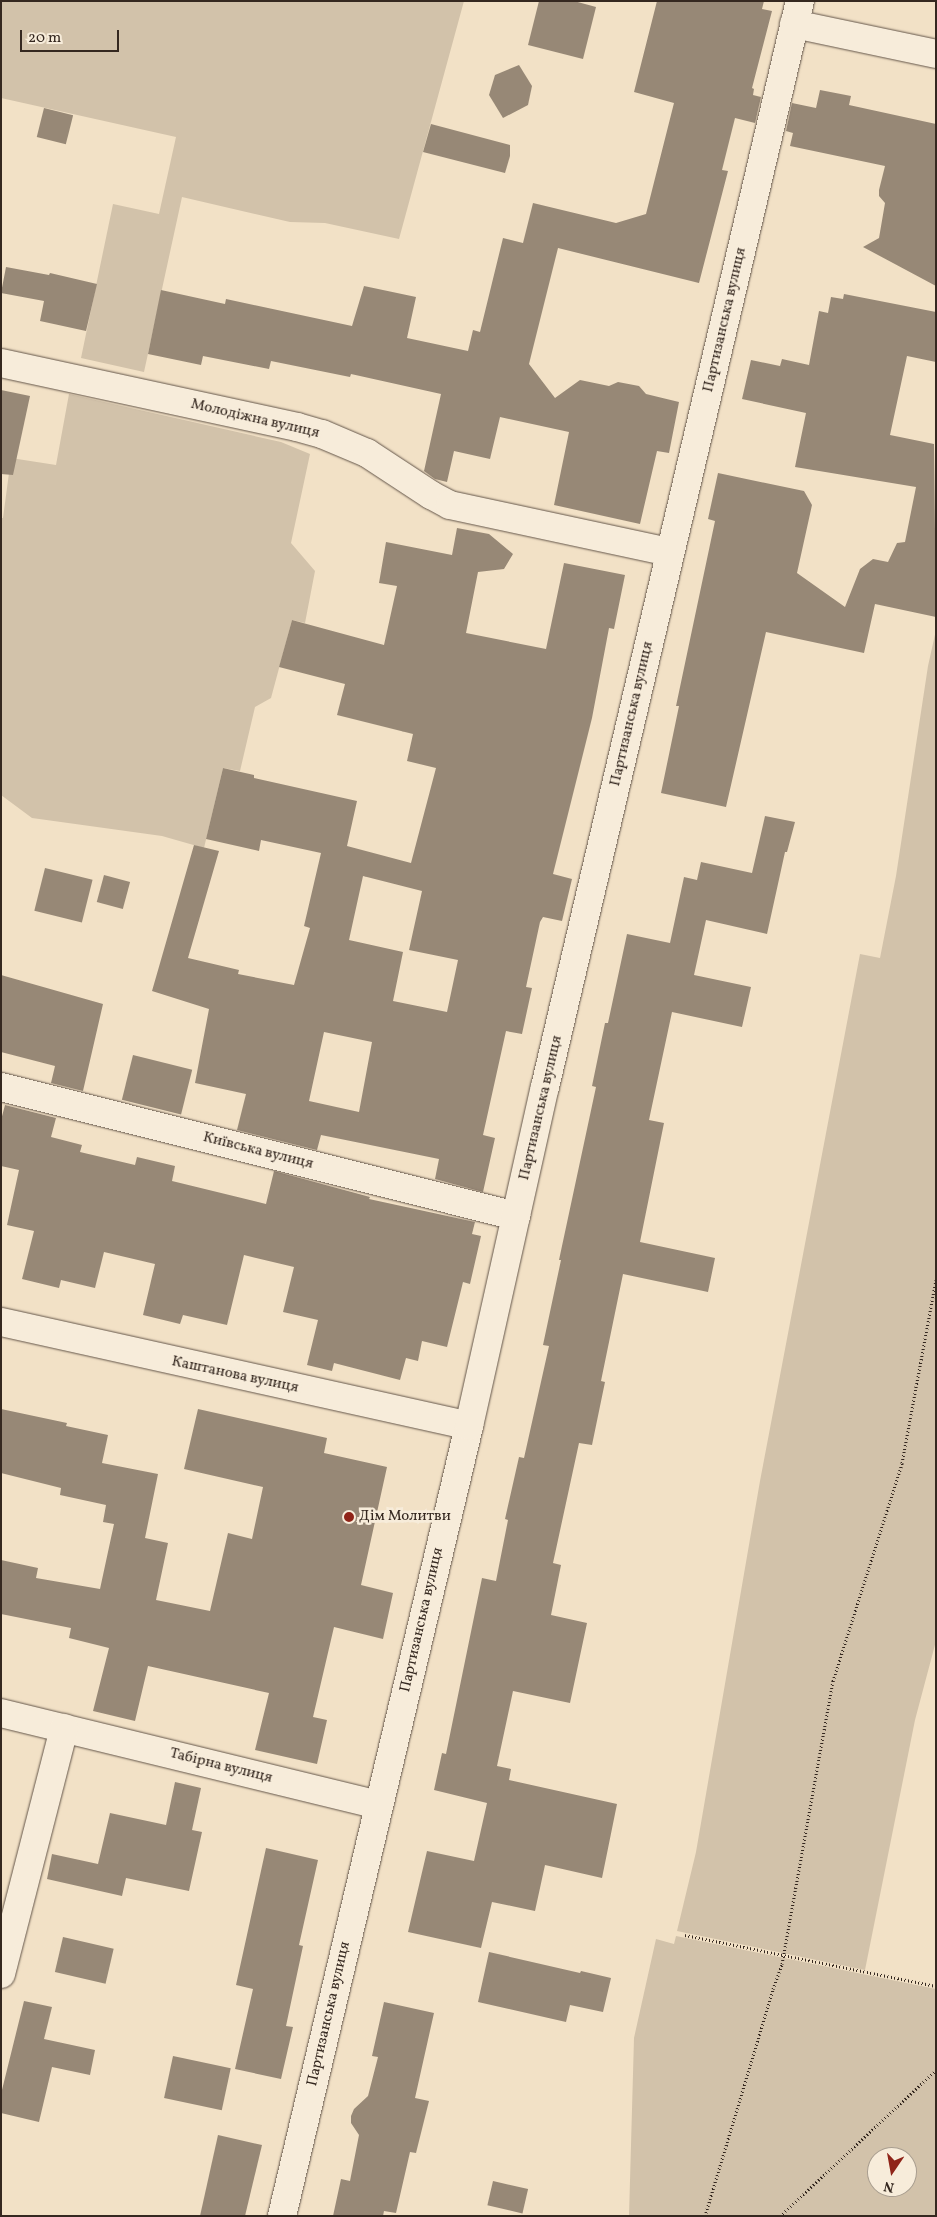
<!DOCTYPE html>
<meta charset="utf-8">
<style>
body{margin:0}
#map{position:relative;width:937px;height:2217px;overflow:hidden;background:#f2e1c6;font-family:Vollkorn,serif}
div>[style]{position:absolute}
.green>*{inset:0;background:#d2c2aa}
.building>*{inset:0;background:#978876;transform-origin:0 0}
.path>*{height:3px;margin-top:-1.5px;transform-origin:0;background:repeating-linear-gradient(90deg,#352820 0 1px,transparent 0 3.5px)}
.roads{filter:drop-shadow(0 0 1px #64564a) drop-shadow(0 0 1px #64564a)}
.minor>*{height:28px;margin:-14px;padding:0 14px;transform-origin:14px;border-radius:14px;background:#f7ecda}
.dots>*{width:14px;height:14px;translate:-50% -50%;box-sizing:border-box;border:2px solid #f7ecda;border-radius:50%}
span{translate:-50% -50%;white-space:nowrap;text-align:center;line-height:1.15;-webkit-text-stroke:5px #f7ecda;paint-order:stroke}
.street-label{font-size:15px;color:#352820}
.poi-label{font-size:15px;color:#352820}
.left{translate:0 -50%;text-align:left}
.frame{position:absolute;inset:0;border:2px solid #352820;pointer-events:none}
.north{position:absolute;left:867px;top:2147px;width:50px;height:50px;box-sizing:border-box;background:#f7ecda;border:1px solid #a99e90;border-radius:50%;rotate:192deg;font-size:14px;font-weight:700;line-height:20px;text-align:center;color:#352820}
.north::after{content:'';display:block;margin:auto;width:18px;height:22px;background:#8f2418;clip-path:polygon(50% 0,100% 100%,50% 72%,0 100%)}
.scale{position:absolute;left:20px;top:30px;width:99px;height:22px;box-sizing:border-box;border:2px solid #352820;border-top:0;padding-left:6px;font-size:15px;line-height:18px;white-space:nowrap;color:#352820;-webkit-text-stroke:4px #f7ecda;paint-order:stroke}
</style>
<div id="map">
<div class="green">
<i style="clip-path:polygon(1px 1px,464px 1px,399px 239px,325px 223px,290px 222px,182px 197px,144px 372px,81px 358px,113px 204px,159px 214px,176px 137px,1px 98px)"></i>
<i style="clip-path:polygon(69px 394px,281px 442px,310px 454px,291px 543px,315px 571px,305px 623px,292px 620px,271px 698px,255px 707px,240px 771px,223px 768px,204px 848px,162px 836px,32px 818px,1px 795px,1px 518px,3px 518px,11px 458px,56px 465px)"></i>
<i style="clip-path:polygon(936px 630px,936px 1641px,915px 1720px,865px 1970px,677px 1931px,696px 1852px,760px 1481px,860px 954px,880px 958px,896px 876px,928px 666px)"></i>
<i style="clip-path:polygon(evenodd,676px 1936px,936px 1989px,936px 2216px,629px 2216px,634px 2038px,656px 1939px,674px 1944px,676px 1936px,877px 2157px,907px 2157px,907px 2187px,877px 2187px,877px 2157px)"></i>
</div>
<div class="building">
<i style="clip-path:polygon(539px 1px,574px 1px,596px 7px,583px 59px,528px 45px)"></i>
<i style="clip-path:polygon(657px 1px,764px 1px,762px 9px,772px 11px,752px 88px,754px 89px,753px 95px,761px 97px,755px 123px,735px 118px,722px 170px,728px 171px,699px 283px,558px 248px,529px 364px,555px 398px,580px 380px,609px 386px,618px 382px,639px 386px,646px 394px,679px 402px,669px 453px,657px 451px,640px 524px,554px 505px,569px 432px,500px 417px,490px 459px,454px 451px,447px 482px,435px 479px,424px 471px,441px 394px,351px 374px,350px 377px,271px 361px,269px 369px,203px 356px,201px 365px,148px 354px,161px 290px,225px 304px,226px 299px,352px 326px,364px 286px,416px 297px,407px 338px,468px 351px,473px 330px,480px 332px,503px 238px,523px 243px,533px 203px,616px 223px,646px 214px,674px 103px,634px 92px)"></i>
<i style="clip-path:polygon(519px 65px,532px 86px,528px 105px,503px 118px,489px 95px,495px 75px)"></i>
<i style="clip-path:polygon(820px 90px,851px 96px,849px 105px,936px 124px,936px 286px,863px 247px,879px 238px,885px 203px,879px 196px,879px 190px,885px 166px,790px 146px,793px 133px,786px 131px,792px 103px,816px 108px)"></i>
<i style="left:44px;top:108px;width:30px;height:30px;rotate:14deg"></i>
<i style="clip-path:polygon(431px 124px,510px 145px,510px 156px,505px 173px,423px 152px)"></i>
<i style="clip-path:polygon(6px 267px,49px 275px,50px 273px,97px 284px,86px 331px,40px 321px,44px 301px,1px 293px)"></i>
<i style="clip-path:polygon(844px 294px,936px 312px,936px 362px,907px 356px,890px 435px,934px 444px,936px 617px,875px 604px,864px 653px,766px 632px,726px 807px,661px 793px,679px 706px,676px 706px,715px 521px,708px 519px,718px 473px,804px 491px,812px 505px,797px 573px,845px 607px,860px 569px,873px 559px,888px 562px,897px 543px,905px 542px,916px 487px,795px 467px,806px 413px,742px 399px,751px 360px,780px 366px,782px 359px,809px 365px,819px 311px,828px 313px,831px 297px,843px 299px)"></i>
<i style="clip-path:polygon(1px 390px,30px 396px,13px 475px,1px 474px)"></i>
<i style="clip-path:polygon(evenodd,457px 528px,489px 534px,513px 554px,504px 569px,478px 572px,466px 633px,546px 649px,564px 563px,625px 575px,614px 629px,609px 628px,592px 718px,553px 874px,572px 879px,562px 921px,543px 917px,540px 922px,526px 987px,532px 988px,522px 1034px,506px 1031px,483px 1135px,495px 1138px,483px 1192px,435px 1179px,439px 1159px,321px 1135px,317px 1150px,237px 1130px,246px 1094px,195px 1083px,209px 1009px,152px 991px,194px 845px,219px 851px,188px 958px,239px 970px,238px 974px,294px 985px,310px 928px,304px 926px,321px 853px,261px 840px,259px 851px,206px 839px,223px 768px,254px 775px,254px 778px,357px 801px,347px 846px,411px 863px,436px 768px,407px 761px,413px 734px,337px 715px,345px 684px,279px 667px,292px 620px,384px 645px,397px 586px,379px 583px,386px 542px,452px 555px,457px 528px,363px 876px,422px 891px,409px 950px,458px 960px,447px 1012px,393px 1001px,403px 952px,349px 940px,363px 876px,457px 528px,324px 1032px,372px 1042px,359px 1112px,309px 1101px,324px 1032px)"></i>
<i style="clip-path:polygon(765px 816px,795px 822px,787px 852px,785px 852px,767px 934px,706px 920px,694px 975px,751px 987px,742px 1027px,672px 1012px,649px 1120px,664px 1123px,640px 1242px,715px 1258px,708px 1292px,623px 1274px,601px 1381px,605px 1382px,592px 1445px,579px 1443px,553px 1563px,561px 1565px,551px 1615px,587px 1623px,570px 1703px,513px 1691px,497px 1766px,511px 1769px,509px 1780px,617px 1804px,602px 1878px,545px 1865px,535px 1911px,492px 1902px,481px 1948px,408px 1932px,427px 1851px,474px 1861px,487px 1803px,434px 1790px,442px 1753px,446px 1754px,482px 1578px,496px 1581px,508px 1520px,505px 1519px,519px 1457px,524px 1458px,549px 1346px,543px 1345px,561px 1260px,559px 1260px,596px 1087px,592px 1086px,605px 1023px,608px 1023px,627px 934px,670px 943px,684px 877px,697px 880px,701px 862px,752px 873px)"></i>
<i style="left:45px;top:868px;width:49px;height:44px;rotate:14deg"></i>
<i style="left:104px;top:875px;width:27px;height:28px;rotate:15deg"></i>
<i style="clip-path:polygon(1px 975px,103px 1004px,83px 1091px,51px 1083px,55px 1066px,1px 1052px)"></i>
<i style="left:133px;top:1055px;width:61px;height:46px;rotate:14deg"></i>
<i style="clip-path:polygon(5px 1105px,56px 1118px,51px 1137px,82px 1145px,80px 1152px,135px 1165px,137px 1157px,175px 1166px,172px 1181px,266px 1204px,274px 1171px,370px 1197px,369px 1199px,475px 1222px,472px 1234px,481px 1236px,470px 1284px,463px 1282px,447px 1347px,422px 1341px,418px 1361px,406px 1358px,400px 1380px,334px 1363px,332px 1371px,307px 1365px,318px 1320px,283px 1312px,294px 1267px,244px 1255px,227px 1325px,183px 1315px,180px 1324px,143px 1315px,155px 1264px,104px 1252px,95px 1288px,61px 1280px,59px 1288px,22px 1279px,34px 1231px,7px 1225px,19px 1170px,1px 1166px,1px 1120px)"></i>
<i style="clip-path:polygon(1px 1409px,67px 1423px,66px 1426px,108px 1435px,102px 1463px,158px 1474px,145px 1538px,168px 1543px,156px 1600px,210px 1611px,228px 1533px,252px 1539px,263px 1487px,184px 1469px,198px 1409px,327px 1438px,324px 1453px,387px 1467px,361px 1585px,393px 1593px,383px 1639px,334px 1627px,313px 1717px,327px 1720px,317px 1764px,255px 1750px,269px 1693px,148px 1666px,135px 1721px,93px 1711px,109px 1648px,69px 1638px,71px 1628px,1px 1614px,1px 1560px,38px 1568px,36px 1578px,100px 1589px,114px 1524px,103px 1522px,106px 1505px,60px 1495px,61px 1488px,1px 1473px)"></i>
<i style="clip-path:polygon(175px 1782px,201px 1788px,192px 1830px,202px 1832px,189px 1891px,126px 1878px,122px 1896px,47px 1879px,52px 1854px,98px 1864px,110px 1813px,166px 1825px)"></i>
<i style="clip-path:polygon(266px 1848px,318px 1860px,299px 1945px,303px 1946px,286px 2026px,293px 2027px,281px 2079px,235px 2069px,253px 1989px,236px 1985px)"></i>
<i style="left:63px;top:1937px;width:52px;height:36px;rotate:13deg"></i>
<i style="clip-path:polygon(489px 1952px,580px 1973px,581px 1971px,611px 1978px,603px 2012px,570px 2005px,566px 2022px,478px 2002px)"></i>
<i style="clip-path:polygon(24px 2001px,52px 2007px,44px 2039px,95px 2050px,90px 2075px,52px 2067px,39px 2122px,1px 2113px,1px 2094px)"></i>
<i style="clip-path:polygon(384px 2002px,434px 2013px,415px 2098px,429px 2101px,416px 2153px,410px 2152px,396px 2213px,384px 2211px,383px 2216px,333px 2216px,341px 2179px,350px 2181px,359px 2135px,351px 2123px,351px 2116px,354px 2109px,368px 2096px,378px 2057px,372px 2056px)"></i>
<i style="left:173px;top:2056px;width:59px;height:43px;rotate:12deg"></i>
<i style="clip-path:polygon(218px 2135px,262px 2145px,245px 2216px,200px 2216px)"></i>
<i style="left:493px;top:2181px;width:36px;height:25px;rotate:13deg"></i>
</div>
<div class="path">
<i style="left:685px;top:1935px;width:256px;rotate:11.5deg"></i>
<i style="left:705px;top:2216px;width:237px;rotate:-73.3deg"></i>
<i style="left:773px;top:1989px;width:27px;rotate:-70deg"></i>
<i style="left:782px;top:1964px;width:288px;rotate:-79.8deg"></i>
<i style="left:833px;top:1681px;width:229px;rotate:-72.4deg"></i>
<i style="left:902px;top:1463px;width:186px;rotate:-79.5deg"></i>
<i style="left:780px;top:2216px;width:214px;rotate:-43.1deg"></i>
</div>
<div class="roads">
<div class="minor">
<i style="left:794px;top:24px;width:145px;rotate:11.9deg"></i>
<i style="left:1px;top:363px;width:303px;rotate:12.2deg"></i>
<i style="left:297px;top:427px;width:26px;rotate:16deg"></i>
<i style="left:322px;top:434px;width:49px;rotate:22.9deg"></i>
<i style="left:367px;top:453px;width:77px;rotate:33.3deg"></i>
<i style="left:431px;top:495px;width:21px;rotate:28deg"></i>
<i style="left:450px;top:505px;width:225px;rotate:12.1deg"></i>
<i style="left:1px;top:1087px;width:531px;rotate:14.06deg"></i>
<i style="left:1px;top:1322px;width:479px;rotate:12.5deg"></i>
<i style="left:1px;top:1713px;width:388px;rotate:13.7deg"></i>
<i style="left:1px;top:1974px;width:254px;rotate:-75.6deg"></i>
<i style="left:282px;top:2216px;width:812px;rotate:-76.68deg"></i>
<i style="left:469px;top:1426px;width:347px;rotate:-77.4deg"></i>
<i style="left:545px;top:1087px;width:1116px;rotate:-76.79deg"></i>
</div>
</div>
<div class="dots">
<i style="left:349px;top:1517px;background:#8f2418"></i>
</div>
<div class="street-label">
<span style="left:725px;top:320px;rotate:-77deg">Партизанська вулиця</span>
<span style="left:255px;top:419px;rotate:13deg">Молодіжна вулиця</span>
<span style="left:632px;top:714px;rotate:-77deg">Партизанська вулиця</span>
<span style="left:541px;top:1108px;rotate:-77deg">Партизанська вулиця</span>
<span style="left:258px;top:1151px;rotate:14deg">Київська вулиця</span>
<span style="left:235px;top:1375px;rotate:12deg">Каштанова вулиця</span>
<span style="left:422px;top:1620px;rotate:-77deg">Партизанська вулиця</span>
<span style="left:221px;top:1766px;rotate:14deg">Табірна вулиця</span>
<span style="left:329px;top:2014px;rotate:-77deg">Партизанська вулиця</span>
</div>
<div class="poi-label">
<span class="left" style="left:359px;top:1517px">Дім Молитви</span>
</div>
<div class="frame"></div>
<div class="north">N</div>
<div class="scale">20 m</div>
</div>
